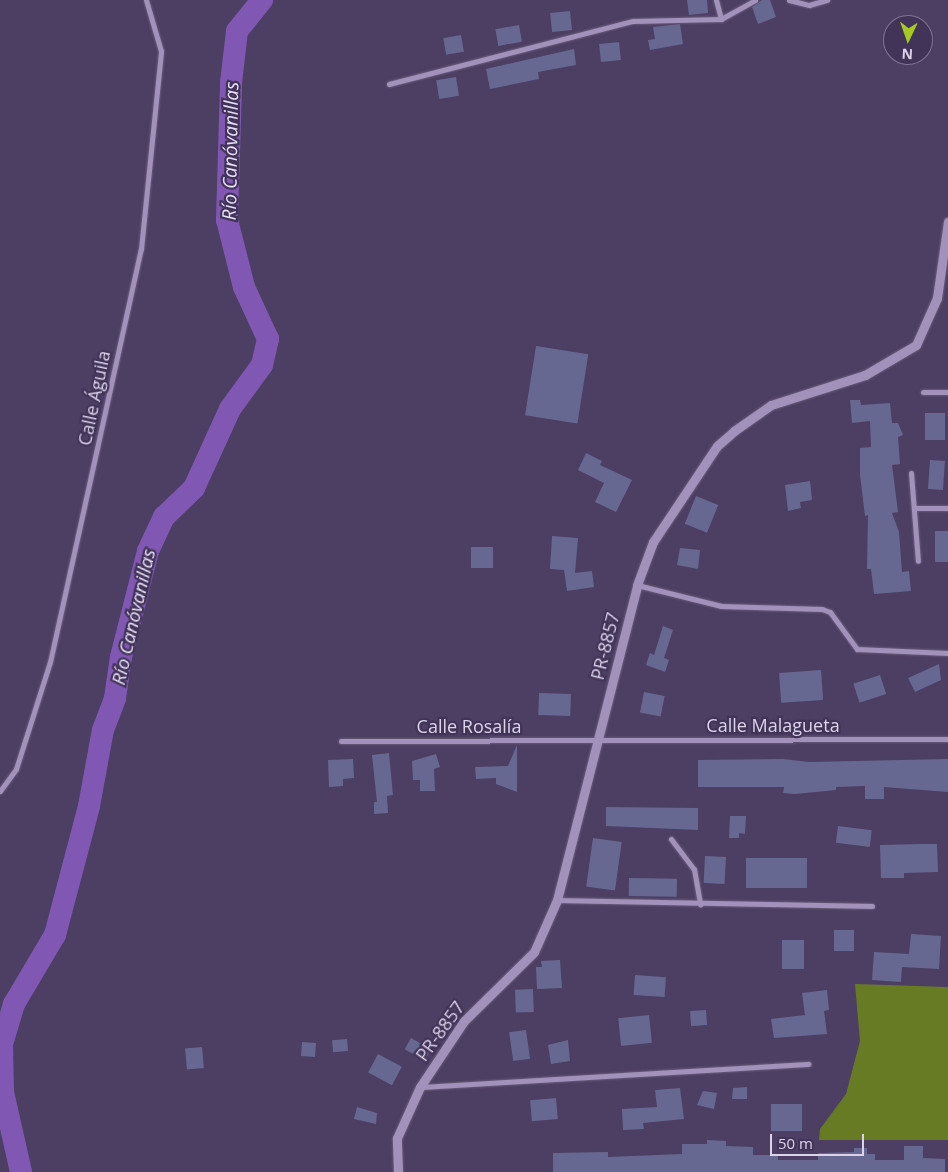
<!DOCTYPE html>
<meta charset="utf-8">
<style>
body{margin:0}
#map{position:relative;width:948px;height:1172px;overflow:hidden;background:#4d3e63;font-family:"Open Sans",sans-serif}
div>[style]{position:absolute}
.forest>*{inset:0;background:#677b25}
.river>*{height:22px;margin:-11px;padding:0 11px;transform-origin:11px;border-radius:11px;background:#8058b4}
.building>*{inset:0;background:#666891;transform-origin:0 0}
.roads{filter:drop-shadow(0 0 1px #695d7b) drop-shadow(0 0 1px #695d7b)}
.minor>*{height:5px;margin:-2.5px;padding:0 2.5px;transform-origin:2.5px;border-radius:2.5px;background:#a191bb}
.tertiary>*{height:9px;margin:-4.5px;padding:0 4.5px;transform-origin:4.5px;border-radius:4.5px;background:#a191bb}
span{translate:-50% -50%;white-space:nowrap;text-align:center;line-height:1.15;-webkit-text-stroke:4.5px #423458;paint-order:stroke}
.street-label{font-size:18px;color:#dbd3ea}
.water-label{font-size:19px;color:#e8dff7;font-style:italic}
.north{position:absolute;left:883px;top:15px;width:50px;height:50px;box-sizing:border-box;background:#423458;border:1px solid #7f7492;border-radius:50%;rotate:183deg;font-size:14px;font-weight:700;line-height:20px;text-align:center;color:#dbd3ea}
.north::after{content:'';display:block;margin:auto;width:18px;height:22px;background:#a5c823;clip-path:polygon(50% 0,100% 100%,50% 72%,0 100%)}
.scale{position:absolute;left:770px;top:1134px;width:94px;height:22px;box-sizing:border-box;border:2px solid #dbd3ea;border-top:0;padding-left:6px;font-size:15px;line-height:18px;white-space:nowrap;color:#dbd3ea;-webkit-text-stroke:4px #423458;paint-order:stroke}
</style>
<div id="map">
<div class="forest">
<i style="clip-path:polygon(855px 984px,948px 987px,948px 1140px,819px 1140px,820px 1129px,846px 1094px,860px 1041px)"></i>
</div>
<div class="river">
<i style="left:21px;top:1172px;width:82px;rotate:-102.7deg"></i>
<i style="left:3px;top:1092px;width:48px;rotate:-91.2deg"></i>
<i style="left:2px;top:1044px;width:42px;rotate:-73.3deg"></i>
<i style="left:14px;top:1004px;width:80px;rotate:-59.3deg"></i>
<i style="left:55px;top:935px;width:133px;rotate:-75.2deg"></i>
<i style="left:89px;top:806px;width:77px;rotate:-79.6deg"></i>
<i style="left:103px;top:730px;width:34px;rotate:-69deg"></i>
<i style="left:115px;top:698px;width:41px;rotate:-81.7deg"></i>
<i style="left:121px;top:657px;width:109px;rotate:-75.7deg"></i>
<i style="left:148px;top:551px;width:38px;rotate:-65deg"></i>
<i style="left:164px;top:517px;width:42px;rotate:-44deg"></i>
<i style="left:194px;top:488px;width:87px;rotate:-65.5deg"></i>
<i style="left:230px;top:409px;width:54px;rotate:-54deg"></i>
<i style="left:262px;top:365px;width:27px;rotate:-77deg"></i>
<i style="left:268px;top:339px;width:57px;rotate:-114.8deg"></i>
<i style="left:244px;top:287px;width:69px;rotate:-104.2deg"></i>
<i style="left:227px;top:220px;width:137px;rotate:-88.3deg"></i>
<i style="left:231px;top:83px;width:52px;rotate:-83.4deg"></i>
<i style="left:237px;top:31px;width:40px;rotate:-51deg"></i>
</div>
<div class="building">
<i style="clip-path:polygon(687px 0,707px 0,708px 13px,689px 15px)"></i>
<i style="clip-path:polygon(762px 0,770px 0,776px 17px,758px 24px,752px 7px)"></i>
<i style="left:570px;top:11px;width:19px;height:20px;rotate:84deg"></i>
<i style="clip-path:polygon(680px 24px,683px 44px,650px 50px,648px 40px,655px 39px,653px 27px)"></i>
<i style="left:519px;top:25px;width:17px;height:24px;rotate:80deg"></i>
<i style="left:461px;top:35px;width:17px;height:18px;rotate:80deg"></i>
<i style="left:619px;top:42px;width:18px;height:20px;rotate:84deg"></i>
<i style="clip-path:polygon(574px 49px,576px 65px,538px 72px,539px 79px,490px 89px,486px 69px)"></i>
<i style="left:456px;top:77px;width:19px;height:20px;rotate:81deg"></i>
<i style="left:536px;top:346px;width:53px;height:70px;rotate:9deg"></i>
<i style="clip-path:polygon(850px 400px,860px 400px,861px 405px,890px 403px,892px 423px,898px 423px,903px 435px,898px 437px,900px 464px,892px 465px,898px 512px,892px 513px,899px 532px,902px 572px,909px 571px,911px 591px,874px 594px,871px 569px,867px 569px,868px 515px,865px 516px,860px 475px,860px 448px,871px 447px,870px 421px,852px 423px)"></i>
<i style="left:925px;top:413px;width:20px;height:27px"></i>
<i style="clip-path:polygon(586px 453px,602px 461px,600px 465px,632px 480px,616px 512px,595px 502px,604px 483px,578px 470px)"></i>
<i style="left:930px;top:460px;width:15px;height:29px;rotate:4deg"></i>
<i style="clip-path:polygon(810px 481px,812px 500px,800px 502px,801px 508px,788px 511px,785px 485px)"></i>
<i style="left:696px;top:496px;width:24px;height:30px;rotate:22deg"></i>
<i style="left:935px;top:531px;width:13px;height:31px"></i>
<i style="clip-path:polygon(552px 536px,578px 538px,575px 573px,592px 571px,594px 587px,567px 591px,564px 570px,550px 569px)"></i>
<i style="left:471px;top:547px;width:22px;height:21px"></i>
<i style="clip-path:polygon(680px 548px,700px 550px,698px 569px,677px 565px)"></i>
<i style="clip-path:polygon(663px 626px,673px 630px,664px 658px,669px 660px,665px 672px,646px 665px,650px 653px,654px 655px)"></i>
<i style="clip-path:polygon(939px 664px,941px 680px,915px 692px,908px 678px)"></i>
<i style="left:821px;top:670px;width:30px;height:42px;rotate:86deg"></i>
<i style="left:880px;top:675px;width:20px;height:28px;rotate:72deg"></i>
<i style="left:644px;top:692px;width:21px;height:21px;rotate:11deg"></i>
<i style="left:539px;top:693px;width:32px;height:22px;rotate:2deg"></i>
<i style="clip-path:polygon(517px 745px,517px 792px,496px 784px,496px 778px,476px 779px,475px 767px,508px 766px)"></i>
<i style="clip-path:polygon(389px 753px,393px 795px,387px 796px,388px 813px,374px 814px,374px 802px,377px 802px,372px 755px)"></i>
<i style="clip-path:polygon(436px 754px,440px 767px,434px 769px,435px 791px,420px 791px,420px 780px,413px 780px,412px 761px)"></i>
<i style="clip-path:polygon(353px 759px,354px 778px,343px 779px,343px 786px,329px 787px,328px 760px)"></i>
<i style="clip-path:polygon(783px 759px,809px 762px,948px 759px,948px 792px,884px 787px,884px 799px,865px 799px,865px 786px,836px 787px,836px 790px,795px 794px,783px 793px,784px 787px,698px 787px,698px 760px)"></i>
<i style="clip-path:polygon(606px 807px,698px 808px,698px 830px,606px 826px)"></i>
<i style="clip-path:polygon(730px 816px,746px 816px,745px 834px,739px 833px,739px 838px,729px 838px)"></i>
<i style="left:838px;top:826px;width:34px;height:17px;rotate:7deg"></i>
<i style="left:593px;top:838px;width:29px;height:49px;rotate:8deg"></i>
<i style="clip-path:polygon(921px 844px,937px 844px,938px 872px,904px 873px,904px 878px,881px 878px,880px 845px)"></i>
<i style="left:705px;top:856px;width:21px;height:27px;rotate:3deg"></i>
<i style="left:807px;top:858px;width:30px;height:61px;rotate:90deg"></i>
<i style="left:629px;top:878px;width:48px;height:18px;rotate:1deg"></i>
<i style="left:834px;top:930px;width:20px;height:21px"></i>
<i style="clip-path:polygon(911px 934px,941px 936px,939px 969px,902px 967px,901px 982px,872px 980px,874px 952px,909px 954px)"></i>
<i style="left:782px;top:940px;width:22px;height:29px"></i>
<i style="clip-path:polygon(560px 960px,562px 988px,537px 989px,536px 967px,542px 967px,541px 961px)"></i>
<i style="left:635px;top:975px;width:31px;height:20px;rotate:4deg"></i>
<i style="left:533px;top:989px;width:23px;height:18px;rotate:88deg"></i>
<i style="clip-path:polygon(827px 990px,829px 1010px,824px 1011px,827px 1034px,774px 1038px,771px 1019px,805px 1015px,802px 993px)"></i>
<i style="left:706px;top:1010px;width:15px;height:16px;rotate:86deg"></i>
<i style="left:649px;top:1015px;width:28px;height:31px;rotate:84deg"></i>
<i style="left:526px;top:1030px;width:29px;height:17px;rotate:82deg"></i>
<i style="left:411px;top:1038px;width:23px;height:13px;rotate:29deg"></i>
<i style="left:347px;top:1039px;width:12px;height:15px;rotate:85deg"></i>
<i style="clip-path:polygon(568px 1040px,570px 1061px,551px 1064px,548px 1045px)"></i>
<i style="left:302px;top:1042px;width:14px;height:14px;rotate:4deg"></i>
<i style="left:202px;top:1047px;width:21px;height:17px;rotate:85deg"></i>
<i style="left:378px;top:1054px;width:27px;height:21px;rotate:28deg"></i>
<i style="clip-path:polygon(747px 1087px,747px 1099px,732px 1099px,733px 1088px)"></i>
<i style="clip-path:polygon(680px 1088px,684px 1119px,643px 1123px,644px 1129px,623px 1130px,622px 1109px,657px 1107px,655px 1090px)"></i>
<i style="clip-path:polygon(703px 1091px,717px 1093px,714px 1109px,697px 1105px)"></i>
<i style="left:556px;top:1098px;width:21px;height:26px;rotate:85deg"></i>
<i style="left:771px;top:1104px;width:31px;height:27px"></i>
<i style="clip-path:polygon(357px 1107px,377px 1113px,376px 1124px,354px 1119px)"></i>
<i style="clip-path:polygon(707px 1140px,726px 1141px,726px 1146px,753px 1147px,753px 1155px,778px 1155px,778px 1160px,818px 1160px,818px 1153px,854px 1152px,854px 1148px,867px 1148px,867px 1154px,875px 1154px,875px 1160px,904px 1160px,904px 1146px,923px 1146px,923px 1158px,945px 1159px,945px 1172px,553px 1172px,553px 1153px,608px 1152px,608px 1157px,682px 1154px,682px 1144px,707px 1144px)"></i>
</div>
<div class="roads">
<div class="minor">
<i style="left:716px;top:0;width:20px;rotate:75deg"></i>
<i style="left:789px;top:0;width:21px;rotate:14deg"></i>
<i style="left:809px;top:5px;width:19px;rotate:-16deg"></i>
<i style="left:389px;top:84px;width:252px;rotate:-14.5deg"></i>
<i style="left:633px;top:21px;width:88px;rotate:-1.3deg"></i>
<i style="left:721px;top:19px;width:39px;rotate:-29deg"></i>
<i style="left:923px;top:392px;width:25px"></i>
<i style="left:911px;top:473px;width:88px;rotate:85.5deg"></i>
<i style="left:914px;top:508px;width:34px"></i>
<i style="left:637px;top:585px;width:87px;rotate:14deg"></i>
<i style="left:721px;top:606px;width:101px;rotate:1.7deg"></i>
<i style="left:822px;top:609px;width:9px;rotate:21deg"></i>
<i style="left:830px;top:612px;width:46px;rotate:53.9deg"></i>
<i style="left:857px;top:649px;width:91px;rotate:2.5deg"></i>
<i style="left:341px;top:741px;width:607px;rotate:-0.19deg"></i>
<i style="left:0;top:791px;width:27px;rotate:-54deg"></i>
<i style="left:16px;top:769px;width:112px;rotate:-72.4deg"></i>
<i style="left:50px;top:662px;width:423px;rotate:-77.6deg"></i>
<i style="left:141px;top:249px;width:199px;rotate:-84.2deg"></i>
<i style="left:161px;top:51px;width:53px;rotate:-106.4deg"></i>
<i style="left:671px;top:839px;width:38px;rotate:53deg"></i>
<i style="left:694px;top:869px;width:36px;rotate:80deg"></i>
<i style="left:557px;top:900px;width:315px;rotate:1.1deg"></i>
<i style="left:420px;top:1087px;width:389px;rotate:-3.4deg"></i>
</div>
<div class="tertiary">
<i style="left:398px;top:1172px;width:34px;rotate:-92deg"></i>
<i style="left:397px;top:1138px;width:56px;rotate:-65.7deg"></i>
<i style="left:420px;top:1087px;width:79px;rotate:-56.3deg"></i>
<i style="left:464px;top:1021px;width:98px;rotate:-44.6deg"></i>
<i style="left:534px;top:952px;width:57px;rotate:-66.1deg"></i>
<i style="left:557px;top:900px;width:325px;rotate:-75.7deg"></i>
<i style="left:637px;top:585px;width:46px;rotate:-69.6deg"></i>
<i style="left:653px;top:542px;width:115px;rotate:-56.3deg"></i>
<i style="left:717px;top:446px;width:23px;rotate:-41deg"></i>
<i style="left:734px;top:431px;width:45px;rotate:-35.1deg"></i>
<i style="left:771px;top:405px;width:99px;rotate:-17.7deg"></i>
<i style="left:865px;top:375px;width:59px;rotate:-30.5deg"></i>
<i style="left:916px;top:345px;width:51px;rotate:-65.9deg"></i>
<i style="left:937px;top:298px;width:77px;rotate:-81.8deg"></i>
</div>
</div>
<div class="street-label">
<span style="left:94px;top:398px;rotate:-78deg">Calle Águila</span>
<span style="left:605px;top:646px;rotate:-76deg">PR-8857</span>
<span style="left:773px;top:725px">Calle Malagueta</span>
<span style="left:469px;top:726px">Calle Rosalía</span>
<span style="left:440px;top:1031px;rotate:-54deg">PR-8857</span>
</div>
<div class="water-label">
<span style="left:231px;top:151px;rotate:-89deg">Río Canóvanillas</span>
<span style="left:134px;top:617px;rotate:-77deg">Río Canóvanillas</span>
</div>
<div class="north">N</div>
<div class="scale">50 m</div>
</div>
